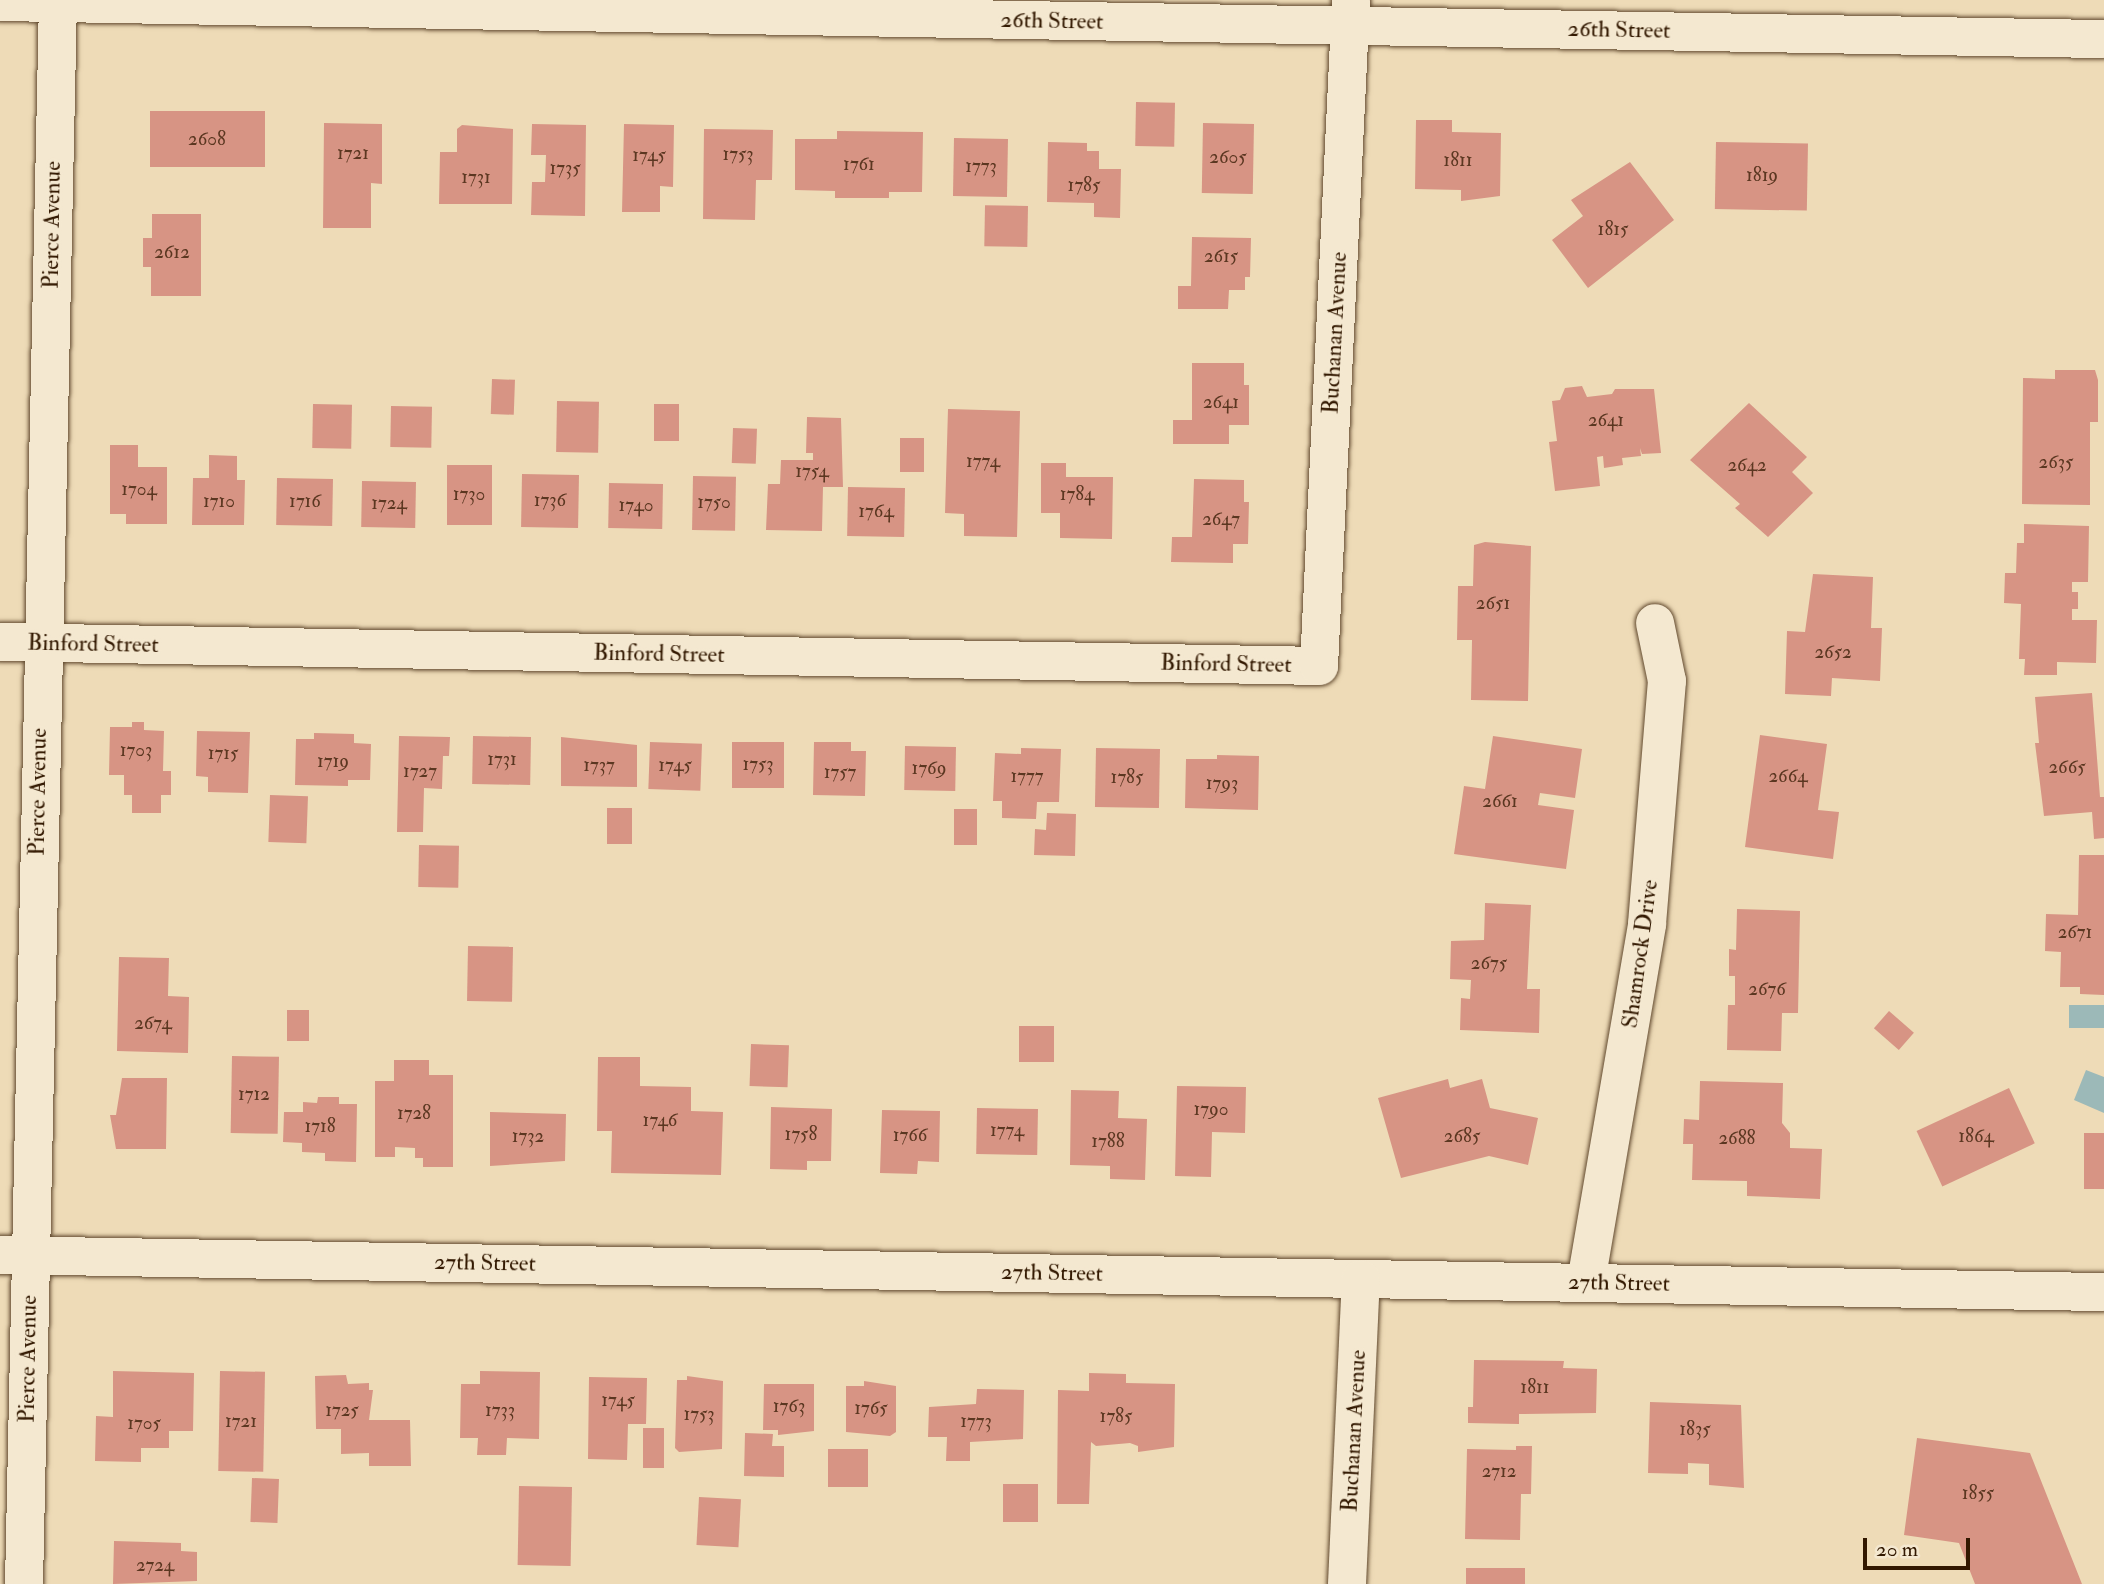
<!DOCTYPE html>
<style>
body{margin:0}
#map{position:relative;width:2104px;height:1584px;overflow:hidden;background:#eedbb7;font-family:"IM FELL Double Pica",serif}
div>[style]{position:absolute}
.water>*{inset:0;background:#9cb9b8;transform-origin:0 0}
.building>*{inset:0;background:#d79484;transform-origin:0 0}
.roads{filter:drop-shadow(0 0 2px #61492e) drop-shadow(0 0 2px #61492e)}
.street>*{height:38px;margin:-19px;padding:0 19px;transform-origin:19px;border-radius:19px;background:#f4e8d0}
span{translate:-50% -50%;white-space:nowrap;text-align:center;line-height:1.15;-webkit-text-stroke:6px #f4e8d0;paint-order:stroke}
.number-label{font-size:19px;color:#5b3721}
.number-label span{-webkit-text-stroke-width:0}
.street-label{font-size:23px;color:#321800}
.scale{position:absolute;left:1863px;top:1538px;width:107px;height:32px;box-sizing:border-box;border:4px solid #321800;border-top:0;padding-left:9px;font-size:21px;line-height:24px;white-space:nowrap;color:#321800;-webkit-text-stroke:5px #f4e8d0;paint-order:stroke}
</style>
<div id="map">
<div class="water">
<i style="left:2069px;top:1005px;width:35px;height:23px"></i>
<i style="clip-path:polygon(2086px 1070px,2104px 1077px,2104px 1113px,2074px 1100px)"></i>
</div>
<div class="building">
<i style="left:1136px;top:102px;width:39px;height:44px;rotate:1deg"></i>
<i style="left:150px;top:111px;width:115px;height:56px"></i>
<i style="clip-path:polygon(1416px 120px,1452px 120px,1452px 132px,1501px 133px,1500px 196px,1461px 201px,1461px 190px,1415px 189px)"></i>
<i style="clip-path:polygon(324px 123px,382px 124px,382px 184px,371px 183px,371px 228px,323px 228px)"></i>
<i style="left:1203px;top:123px;width:51px;height:70px;rotate:1deg"></i>
<i style="clip-path:polygon(532px 124px,586px 125px,585px 216px,531px 215px,532px 182px,545px 182px,546px 155px,531px 155px)"></i>
<i style="clip-path:polygon(624px 124px,674px 125px,673px 187px,660px 186px,660px 212px,622px 212px)"></i>
<i style="clip-path:polygon(462px 125px,513px 129px,512px 204px,439px 204px,440px 152px,457px 152px,457px 129px)"></i>
<i style="clip-path:polygon(704px 129px,773px 130px,772px 180px,756px 180px,755px 220px,703px 219px)"></i>
<i style="clip-path:polygon(837px 131px,923px 132px,922px 192px,889px 192px,889px 198px,835px 198px,835px 191px,795px 190px,795px 139px,837px 139px)"></i>
<i style="left:954px;top:138px;width:54px;height:58px;rotate:1deg"></i>
<i style="clip-path:polygon(1048px 142px,1087px 143px,1087px 151px,1099px 151px,1099px 169px,1121px 169px,1120px 218px,1094px 217px,1094px 203px,1047px 202px)"></i>
<i style="left:1716px;top:142px;width:92px;height:67px;rotate:1deg"></i>
<i style="clip-path:polygon(1630px 162px,1674px 220px,1588px 288px,1552px 240px,1583px 216px,1571px 200px)"></i>
<i style="left:1028px;top:206px;width:41px;height:43px;rotate:91deg"></i>
<i style="clip-path:polygon(152px 214px,201px 214px,201px 296px,151px 296px,151px 267px,143px 267px,143px 238px,152px 238px)"></i>
<i style="clip-path:polygon(1192px 237px,1251px 238px,1250px 277px,1245px 277px,1245px 290px,1229px 290px,1228px 309px,1178px 309px,1178px 286px,1191px 286px)"></i>
<i style="clip-path:polygon(1192px 363px,1244px 363px,1244px 385px,1249px 385px,1249px 425px,1229px 425px,1229px 444px,1173px 444px,1173px 420px,1192px 420px)"></i>
<i style="clip-path:polygon(2055px 370px,2095px 370px,2098px 380px,2098px 422px,2090px 422px,2090px 505px,2022px 504px,2023px 378px,2055px 379px)"></i>
<i style="left:492px;top:379px;width:23px;height:35px;rotate:2deg"></i>
<i style="clip-path:polygon(1582px 386px,1587px 397px,1612px 394px,1615px 389px,1654px 389px,1661px 453px,1642px 454px,1640px 448px,1641px 456px,1622px 458px,1623px 465px,1604px 468px,1603px 456px,1597px 457px,1600px 486px,1555px 491px,1549px 442px,1557px 441px,1552px 401px,1560px 400px,1565px 388px)"></i>
<i style="left:557px;top:401px;width:42px;height:51px;rotate:1deg"></i>
<i style="clip-path:polygon(1749px 403px,1807px 457px,1792px 472px,1813px 493px,1768px 537px,1735px 508px,1740px 504px,1690px 460px)"></i>
<i style="left:313px;top:404px;width:39px;height:44px;rotate:1deg"></i>
<i style="left:654px;top:404px;width:25px;height:37px"></i>
<i style="left:391px;top:406px;width:41px;height:41px;rotate:1deg"></i>
<i style="clip-path:polygon(948px 409px,1020px 411px,1017px 537px,964px 536px,964px 514px,945px 513px)"></i>
<i style="clip-path:polygon(807px 417px,841px 418px,843px 487px,823px 487px,822px 531px,766px 530px,768px 484px,780px 484px,781px 460px,813px 460px,813px 453px,806px 453px)"></i>
<i style="left:733px;top:428px;width:24px;height:35px;rotate:2deg"></i>
<i style="left:900px;top:438px;width:24px;height:34px"></i>
<i style="clip-path:polygon(110px 445px,138px 445px,138px 467px,167px 467px,167px 524px,126px 524px,126px 514px,110px 514px)"></i>
<i style="clip-path:polygon(209px 455px,237px 456px,237px 480px,245px 480px,244px 525px,192px 525px,193px 478px,209px 478px)"></i>
<i style="clip-path:polygon(1041px 463px,1066px 463px,1066px 477px,1113px 477px,1112px 539px,1060px 538px,1060px 513px,1041px 513px)"></i>
<i style="left:447px;top:465px;width:45px;height:60px"></i>
<i style="left:522px;top:474px;width:57px;height:53px;rotate:1deg"></i>
<i style="left:693px;top:476px;width:43px;height:54px;rotate:1deg"></i>
<i style="left:277px;top:478px;width:56px;height:47px;rotate:1deg"></i>
<i style="clip-path:polygon(1194px 479px,1244px 480px,1244px 502px,1249px 502px,1248px 544px,1233px 544px,1233px 563px,1171px 562px,1172px 537px,1192px 537px)"></i>
<i style="left:362px;top:481px;width:54px;height:46px;rotate:1deg"></i>
<i style="left:609px;top:483px;width:54px;height:45px;rotate:1deg"></i>
<i style="left:848px;top:487px;width:57px;height:49px;rotate:1deg"></i>
<i style="clip-path:polygon(2024px 524px,2089px 526px,2088px 582px,2072px 582px,2072px 592px,2078px 592px,2078px 609px,2072px 609px,2072px 620px,2097px 620px,2096px 663px,2057px 662px,2057px 675px,2024px 675px,2025px 659px,2019px 659px,2021px 604px,2004px 603px,2005px 573px,2016px 573px,2017px 543px,2024px 543px)"></i>
<i style="clip-path:polygon(1485px 542px,1531px 546px,1528px 701px,1471px 700px,1472px 640px,1457px 640px,1458px 586px,1473px 586px,1474px 545px)"></i>
<i style="clip-path:polygon(1813px 574px,1873px 577px,1871px 628px,1882px 628px,1880px 681px,1832px 678px,1831px 696px,1785px 694px,1787px 631px,1805px 632px)"></i>
<i style="clip-path:polygon(2092px 693px,2100px 797px,2104px 797px,2104px 838px,2094px 839px,2092px 812px,2044px 816px,2035px 743px,2039px 743px,2035px 697px)"></i>
<i style="clip-path:polygon(132px 722px,144px 722px,144px 730px,164px 731px,163px 771px,171px 771px,171px 795px,161px 795px,161px 813px,132px 813px,132px 795px,124px 795px,124px 775px,109px 775px,110px 727px,132px 727px)"></i>
<i style="clip-path:polygon(197px 731px,250px 732px,248px 793px,208px 792px,208px 777px,196px 776px)"></i>
<i style="clip-path:polygon(314px 733px,354px 734px,354px 743px,371px 744px,370px 780px,348px 780px,348px 786px,295px 785px,296px 739px,314px 739px)"></i>
<i style="clip-path:polygon(1760px 735px,1827px 744px,1818px 810px,1839px 812px,1833px 859px,1745px 847px)"></i>
<i style="clip-path:polygon(399px 736px,450px 737px,449px 756px,443px 756px,442px 789px,424px 788px,423px 832px,397px 832px)"></i>
<i style="left:473px;top:736px;width:58px;height:48px;rotate:1deg"></i>
<i style="clip-path:polygon(1493px 736px,1582px 749px,1575px 798px,1540px 793px,1538px 805px,1574px 810px,1566px 869px,1454px 854px,1464px 786px,1485px 789px)"></i>
<i style="clip-path:polygon(561px 737px,637px 745px,637px 787px,561px 786px)"></i>
<i style="left:650px;top:742px;width:52px;height:47px;rotate:2deg"></i>
<i style="left:732px;top:742px;width:52px;height:46px"></i>
<i style="clip-path:polygon(814px 742px,851px 742px,851px 751px,866px 751px,865px 796px,813px 795px)"></i>
<i style="left:905px;top:746px;width:51px;height:44px;rotate:1deg"></i>
<i style="clip-path:polygon(1021px 748px,1061px 749px,1059px 802px,1037px 802px,1036px 819px,1002px 818px,1002px 801px,993px 801px,995px 753px,1021px 754px)"></i>
<i style="left:1096px;top:748px;width:64px;height:59px;rotate:1deg"></i>
<i style="clip-path:polygon(1217px 755px,1259px 756px,1258px 810px,1185px 808px,1186px 759px,1217px 759px)"></i>
<i style="left:270px;top:795px;width:38px;height:47px;rotate:2deg"></i>
<i style="left:607px;top:808px;width:25px;height:36px"></i>
<i style="left:954px;top:809px;width:23px;height:36px"></i>
<i style="clip-path:polygon(1047px 813px,1076px 814px,1075px 856px,1034px 855px,1035px 829px,1046px 830px)"></i>
<i style="left:419px;top:845px;width:40px;height:42px;rotate:1deg"></i>
<i style="clip-path:polygon(2079px 855px,2104px 855px,2104px 995px,2080px 994px,2080px 987px,2060px 987px,2061px 952px,2045px 951px,2046px 914px,2078px 915px)"></i>
<i style="clip-path:polygon(1485px 903px,1531px 905px,1527px 989px,1540px 989px,1539px 1033px,1460px 1030px,1461px 998px,1470px 999px,1471px 980px,1450px 979px,1451px 941px,1484px 940px)"></i>
<i style="clip-path:polygon(1737px 909px,1800px 911px,1798px 1013px,1782px 1013px,1781px 1051px,1727px 1050px,1728px 1005px,1735px 1005px,1735px 976px,1729px 976px,1729px 949px,1736px 950px)"></i>
<i style="left:468px;top:946px;width:45px;height:55px;rotate:1deg"></i>
<i style="clip-path:polygon(119px 957px,169px 958px,168px 996px,189px 997px,188px 1053px,117px 1051px)"></i>
<i style="left:287px;top:1010px;width:22px;height:31px"></i>
<i style="left:1889px;top:1011px;width:33px;height:23px;rotate:41deg"></i>
<i style="left:1019px;top:1026px;width:35px;height:36px"></i>
<i style="left:751px;top:1044px;width:38px;height:42px;rotate:2deg"></i>
<i style="left:232px;top:1056px;width:47px;height:77px;rotate:1deg"></i>
<i style="clip-path:polygon(598px 1057px,640px 1057px,640px 1086px,691px 1087px,691px 1111px,723px 1112px,721px 1175px,611px 1173px,612px 1131px,597px 1131px)"></i>
<i style="clip-path:polygon(394px 1060px,429px 1060px,429px 1075px,453px 1075px,453px 1167px,423px 1167px,423px 1158px,415px 1158px,415px 1148px,395px 1147px,395px 1157px,375px 1157px,375px 1081px,394px 1081px)"></i>
<i style="clip-path:polygon(122px 1078px,167px 1078px,166px 1149px,116px 1149px,110px 1115px,116px 1115px)"></i>
<i style="clip-path:polygon(1448px 1079px,1450px 1088px,1482px 1079px,1490px 1108px,1538px 1118px,1528px 1165px,1489px 1156px,1401px 1178px,1378px 1098px)"></i>
<i style="clip-path:polygon(1700px 1081px,1783px 1083px,1782px 1123px,1790px 1133px,1790px 1148px,1822px 1149px,1820px 1199px,1747px 1196px,1747px 1181px,1692px 1180px,1693px 1144px,1683px 1144px,1684px 1119px,1699px 1120px)"></i>
<i style="clip-path:polygon(1177px 1086px,1246px 1087px,1245px 1133px,1212px 1132px,1211px 1177px,1175px 1176px)"></i>
<i style="left:2009px;top:1088px;width:61px;height:102px;rotate:65deg"></i>
<i style="clip-path:polygon(1071px 1090px,1119px 1091px,1118px 1118px,1147px 1119px,1145px 1180px,1110px 1179px,1110px 1166px,1070px 1165px)"></i>
<i style="clip-path:polygon(318px 1097px,339px 1097px,339px 1104px,357px 1104px,356px 1162px,325px 1161px,325px 1153px,302px 1152px,302px 1143px,283px 1142px,284px 1112px,303px 1112px,303px 1102px,317px 1103px)"></i>
<i style="clip-path:polygon(771px 1107px,832px 1109px,831px 1161px,807px 1161px,807px 1170px,770px 1169px)"></i>
<i style="left:977px;top:1108px;width:61px;height:46px;rotate:1deg"></i>
<i style="clip-path:polygon(882px 1110px,940px 1111px,939px 1162px,918px 1161px,917px 1174px,880px 1173px)"></i>
<i style="clip-path:polygon(490px 1112px,566px 1114px,565px 1161px,490px 1166px)"></i>
<i style="left:2084px;top:1133px;width:20px;height:56px"></i>
<i style="clip-path:polygon(1474px 1360px,1564px 1361px,1563px 1368px,1597px 1369px,1596px 1413px,1519px 1414px,1519px 1424px,1468px 1423px,1468px 1407px,1473px 1407px)"></i>
<i style="clip-path:polygon(113px 1371px,194px 1373px,193px 1431px,169px 1431px,169px 1448px,141px 1448px,141px 1462px,95px 1461px,96px 1416px,113px 1417px)"></i>
<i style="left:220px;top:1371px;width:45px;height:100px;rotate:1deg"></i>
<i style="clip-path:polygon(480px 1371px,540px 1372px,539px 1439px,507px 1438px,506px 1455px,477px 1455px,478px 1438px,460px 1438px,461px 1384px,480px 1384px)"></i>
<i style="clip-path:polygon(1089px 1373px,1126px 1374px,1126px 1383px,1175px 1384px,1174px 1447px,1138px 1452px,1138px 1446px,1130px 1443px,1096px 1446px,1091px 1442px,1089px 1504px,1057px 1504px,1058px 1390px,1089px 1391px)"></i>
<i style="clip-path:polygon(346px 1375px,348px 1384px,369px 1383px,369px 1390px,373px 1390px,369px 1420px,410px 1420px,411px 1466px,369px 1466px,369px 1453px,341px 1454px,341px 1429px,316px 1429px,315px 1376px)"></i>
<i style="clip-path:polygon(687px 1376px,723px 1381px,722px 1449px,679px 1452px,675px 1448px,677px 1380px,687px 1380px)"></i>
<i style="clip-path:polygon(589px 1377px,647px 1378px,646px 1424px,628px 1424px,627px 1460px,588px 1459px)"></i>
<i style="clip-path:polygon(864px 1381px,896px 1386px,896px 1432px,890px 1436px,846px 1432px,846px 1386px,864px 1386px)"></i>
<i style="clip-path:polygon(764px 1384px,814px 1384px,814px 1431px,778px 1435px,778px 1430px,763px 1430px)"></i>
<i style="clip-path:polygon(977px 1389px,1024px 1390px,1023px 1439px,970px 1442px,970px 1461px,946px 1461px,947px 1437px,928px 1437px,929px 1407px,976px 1404px)"></i>
<i style="clip-path:polygon(1650px 1402px,1741px 1405px,1744px 1488px,1709px 1485px,1709px 1464px,1688px 1463px,1688px 1474px,1648px 1473px)"></i>
<i style="left:643px;top:1428px;width:21px;height:40px"></i>
<i style="clip-path:polygon(745px 1433px,773px 1434px,772px 1446px,784px 1446px,784px 1477px,744px 1476px)"></i>
<i style="clip-path:polygon(1917px 1438px,2030px 1453px,2082px 1584px,1975px 1584px,1959px 1543px,1904px 1535px)"></i>
<i style="clip-path:polygon(1516px 1446px,1532px 1446px,1531px 1494px,1521px 1494px,1520px 1540px,1465px 1539px,1467px 1449px,1516px 1450px)"></i>
<i style="left:828px;top:1449px;width:40px;height:38px"></i>
<i style="left:252px;top:1478px;width:27px;height:44px;rotate:2deg"></i>
<i style="left:1003px;top:1484px;width:35px;height:38px"></i>
<i style="left:519px;top:1486px;width:53px;height:79px;rotate:1deg"></i>
<i style="left:699px;top:1497px;width:42px;height:48px;rotate:3deg"></i>
<i style="clip-path:polygon(114px 1541px,181px 1543px,181px 1551px,197px 1552px,197px 1581px,113px 1584px)"></i>
<i style="left:1466px;top:1568px;width:59px;height:16px"></i>
</div>
<div class="roads">
<div class="street">
<i style="left:0;top:2px;width:2104px;rotate:1.01deg"></i>
<i style="left:0;top:642px;width:1319px;rotate:1.04deg"></i>
<i style="left:1319px;top:666px;width:667px;rotate:-87.25deg"></i>
<i style="left:0;top:1255px;width:2104px;rotate:1.01deg"></i>
<i style="left:1586px;top:1282px;width:363px;rotate:-80.3deg"></i>
<i style="left:1647px;top:924px;width:244px;rotate:-85.3deg"></i>
<i style="left:1667px;top:681px;width:59px;rotate:-101.7deg"></i>
<i style="left:24px;top:1584px;width:1584px;rotate:-88.77deg"></i>
<i style="left:1347px;top:1584px;width:305px;rotate:-87.4deg"></i>
</div>
</div>
<div class="number-label">
<span style="left:207px;top:140px">2608</span>
<span style="left:353px;top:154px">1721</span>
<span style="left:738px;top:155px">1753</span>
<span style="left:649px;top:156px">1745</span>
<span style="left:1228px;top:158px">2605</span>
<span style="left:1458px;top:161px">1811</span>
<span style="left:859px;top:165px">1761</span>
<span style="left:981px;top:167px">1773</span>
<span style="left:565px;top:169px">1735</span>
<span style="left:1762px;top:176px">1819</span>
<span style="left:476px;top:178px">1731</span>
<span style="left:1084px;top:186px">1785</span>
<span style="left:1613px;top:230px">1815</span>
<span style="left:172px;top:253px">2612</span>
<span style="left:1221px;top:257px">2615</span>
<span style="left:1221px;top:403px">2641</span>
<span style="left:1606px;top:421px">2641</span>
<span style="left:983px;top:462px">1774</span>
<span style="left:2056px;top:463px">2635</span>
<span style="left:1747px;top:466px">2642</span>
<span style="left:812px;top:472px">1754</span>
<span style="left:139px;top:490px">1704</span>
<span style="left:469px;top:495px">1730</span>
<span style="left:1077px;top:495px">1784</span>
<span style="left:550px;top:501px">1736</span>
<span style="left:219px;top:502px">1710</span>
<span style="left:305px;top:502px">1716</span>
<span style="left:714px;top:503px">1750</span>
<span style="left:389px;top:504px">1724</span>
<span style="left:636px;top:506px">1740</span>
<span style="left:876px;top:512px">1764</span>
<span style="left:1221px;top:520px">2647</span>
<span style="left:1493px;top:604px">2651</span>
<span style="left:1833px;top:653px">2652</span>
<span style="left:136px;top:751px">1703</span>
<span style="left:223px;top:754px">1715</span>
<span style="left:502px;top:760px">1731</span>
<span style="left:333px;top:762px">1719</span>
<span style="left:758px;top:765px">1753</span>
<span style="left:599px;top:766px">1737</span>
<span style="left:675px;top:766px">1745</span>
<span style="left:2067px;top:768px">2665</span>
<span style="left:929px;top:769px">1769</span>
<span style="left:420px;top:772px">1727</span>
<span style="left:840px;top:773px">1757</span>
<span style="left:1027px;top:777px">1777</span>
<span style="left:1788px;top:777px">2664</span>
<span style="left:1127px;top:778px">1785</span>
<span style="left:1222px;top:784px">1793</span>
<span style="left:1500px;top:802px">2661</span>
<span style="left:2075px;top:933px">2671</span>
<span style="left:1489px;top:964px">2675</span>
<span style="left:1767px;top:990px">2676</span>
<span style="left:153px;top:1024px">2674</span>
<span style="left:254px;top:1095px">1712</span>
<span style="left:1211px;top:1110px">1790</span>
<span style="left:414px;top:1114px">1728</span>
<span style="left:660px;top:1121px">1746</span>
<span style="left:320px;top:1127px">1718</span>
<span style="left:1007px;top:1131px">1774</span>
<span style="left:801px;top:1135px">1758</span>
<span style="left:910px;top:1136px">1766</span>
<span style="left:528px;top:1137px">1732</span>
<span style="left:1462px;top:1137px">2685</span>
<span style="left:1976px;top:1137px">1864</span>
<span style="left:1737px;top:1139px">2688</span>
<span style="left:1108px;top:1142px">1788</span>
<span style="left:1535px;top:1388px">1811</span>
<span style="left:618px;top:1401px">1745</span>
<span style="left:789px;top:1407px">1763</span>
<span style="left:871px;top:1409px">1765</span>
<span style="left:342px;top:1411px">1725</span>
<span style="left:500px;top:1411px">1733</span>
<span style="left:699px;top:1415px">1753</span>
<span style="left:1116px;top:1417px">1785</span>
<span style="left:241px;top:1422px">1721</span>
<span style="left:976px;top:1422px">1773</span>
<span style="left:144px;top:1424px">1705</span>
<span style="left:1695px;top:1430px">1835</span>
<span style="left:1499px;top:1472px">2712</span>
<span style="left:1978px;top:1494px">1855</span>
<span style="left:155px;top:1566px">2724</span>
</div>
<div class="street-label">
<span style="left:1052px;top:21px;rotate:1deg">26th Street</span>
<span style="left:1619px;top:30px;rotate:1deg">26th Street</span>
<span style="left:52px;top:225px;rotate:-89deg">Pierce Avenue</span>
<span style="left:1335px;top:333px;rotate:-87deg">Buchanan Avenue</span>
<span style="left:93px;top:644px;rotate:1deg">Binford Street</span>
<span style="left:659px;top:654px;rotate:1deg">Binford Street</span>
<span style="left:1226px;top:664px;rotate:1deg">Binford Street</span>
<span style="left:38px;top:792px;rotate:-89deg">Pierce Avenue</span>
<span style="left:1640px;top:954px;rotate:-82deg">Shamrock Drive</span>
<span style="left:485px;top:1263px;rotate:1deg">27th Street</span>
<span style="left:1052px;top:1273px;rotate:1deg">27th Street</span>
<span style="left:1619px;top:1283px;rotate:1deg">27th Street</span>
<span style="left:28px;top:1359px;rotate:-89deg">Pierce Avenue</span>
<span style="left:1354px;top:1431px;rotate:-87deg">Buchanan Avenue</span>
</div>
<div class="scale">20 m</div>
</div>
